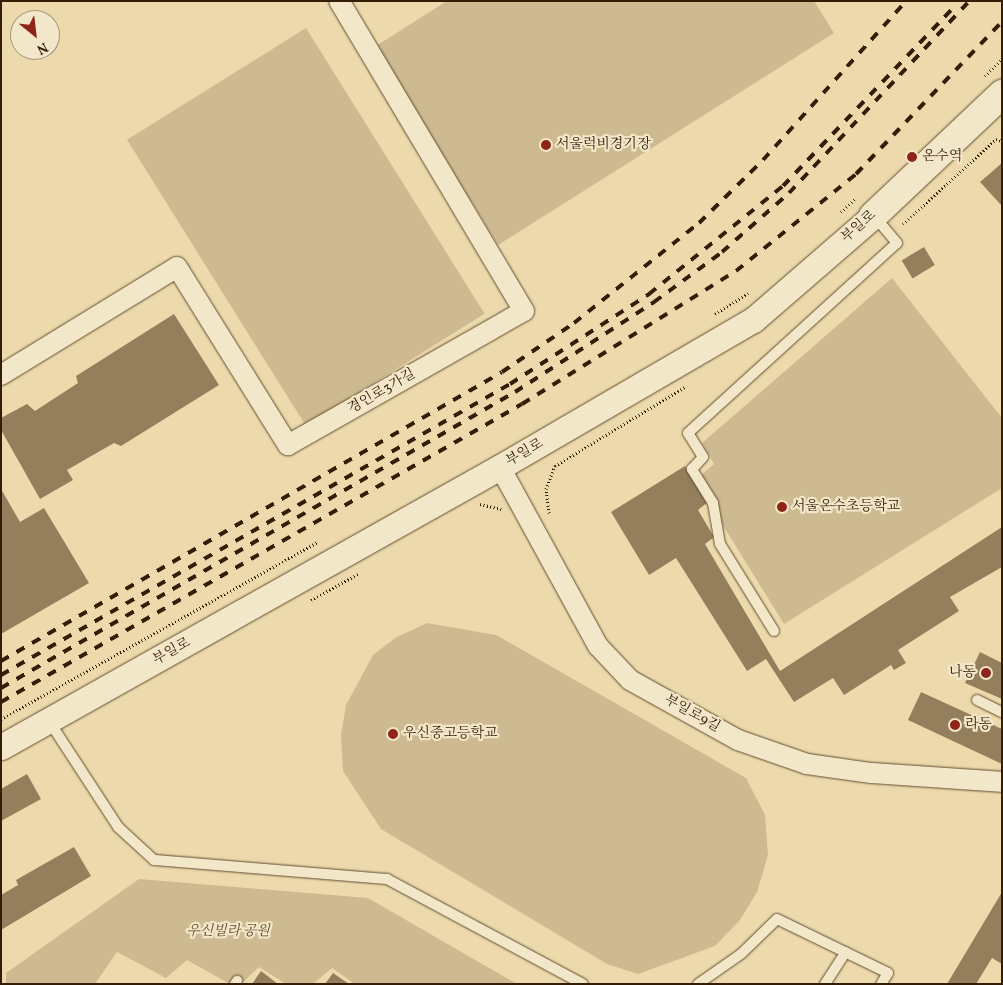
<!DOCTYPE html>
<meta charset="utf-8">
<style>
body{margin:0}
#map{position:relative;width:1003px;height:985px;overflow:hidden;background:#eddaac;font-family:Vollkorn,"Noto Serif KR",serif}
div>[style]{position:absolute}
.green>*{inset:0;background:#ceba90;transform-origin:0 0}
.building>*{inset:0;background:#947f5c;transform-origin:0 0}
.path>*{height:3px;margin-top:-1.5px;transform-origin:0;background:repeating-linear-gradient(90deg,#341d06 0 1px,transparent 0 3.5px)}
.roads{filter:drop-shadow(0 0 1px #624c30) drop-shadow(0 0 1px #624c30)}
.service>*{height:10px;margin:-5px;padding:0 5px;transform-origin:5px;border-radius:5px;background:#f3e7c9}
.minor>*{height:20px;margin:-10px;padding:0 10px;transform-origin:10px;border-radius:10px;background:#f3e7c9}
.tertiary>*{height:25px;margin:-12.5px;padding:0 12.5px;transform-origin:12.5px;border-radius:12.5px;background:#f3e7c9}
.secondary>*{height:28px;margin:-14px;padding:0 14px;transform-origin:14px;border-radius:14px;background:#f3e7c9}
.rail>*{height:4px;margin-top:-2px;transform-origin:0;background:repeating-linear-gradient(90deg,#341d06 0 9px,transparent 0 18px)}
.dots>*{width:14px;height:14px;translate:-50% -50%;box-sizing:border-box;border:2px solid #f3e7c9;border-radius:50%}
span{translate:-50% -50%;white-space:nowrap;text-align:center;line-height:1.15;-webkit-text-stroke:4.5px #f3e7c9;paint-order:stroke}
.poi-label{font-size:14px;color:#341d06}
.left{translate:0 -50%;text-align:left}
.right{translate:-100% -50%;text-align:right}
.street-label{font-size:14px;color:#341d06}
.park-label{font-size:14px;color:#624c2f;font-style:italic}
.frame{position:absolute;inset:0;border:2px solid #341d06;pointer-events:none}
.north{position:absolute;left:10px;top:10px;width:50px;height:50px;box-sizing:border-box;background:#f3e7c9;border:1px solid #a7967b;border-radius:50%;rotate:151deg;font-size:14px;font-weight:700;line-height:20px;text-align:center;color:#341d06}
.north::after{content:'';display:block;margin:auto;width:18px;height:22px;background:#8f2418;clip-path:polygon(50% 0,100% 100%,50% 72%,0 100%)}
</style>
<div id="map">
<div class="green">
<i style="clip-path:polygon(447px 1px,814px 1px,834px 33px,498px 245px,376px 46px)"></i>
<i style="left:306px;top:28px;width:337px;height:211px;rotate:58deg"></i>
<i style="clip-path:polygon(892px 278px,1002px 418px,1002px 488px,784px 624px,719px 519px,719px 507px,701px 475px,714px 464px,702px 443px)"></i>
<i style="clip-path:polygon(427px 623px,496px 635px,746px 778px,765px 815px,768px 855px,757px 892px,740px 920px,715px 946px,638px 974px,607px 964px,381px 829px,343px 771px,341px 735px,346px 705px,373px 655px,395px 638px)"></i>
<i style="clip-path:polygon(139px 879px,368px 898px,517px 984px,355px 984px,332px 968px,313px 984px,286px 984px,259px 967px,241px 984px,230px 984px,187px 960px,166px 978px,117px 952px,95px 984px,6px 984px,6px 973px)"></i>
</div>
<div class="building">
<i style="clip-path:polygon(1002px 163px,1002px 206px,980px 182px)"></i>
<i style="left:924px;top:247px;width:21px;height:26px;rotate:59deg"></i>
<i style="clip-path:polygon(174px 314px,219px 385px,121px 446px,114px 443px,67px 470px,73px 480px,40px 499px,1px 430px,1px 418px,27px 404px,35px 411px,78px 383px,76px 376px)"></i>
<i style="clip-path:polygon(685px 466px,708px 502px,698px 510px,714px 537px,705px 544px,780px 671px,1002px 527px,1002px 567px,950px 597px,959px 611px,898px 650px,906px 663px,894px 670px,891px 665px,844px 695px,833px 678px,794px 702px,766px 659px,747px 671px,676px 558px,649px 575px,611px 512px)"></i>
<i style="clip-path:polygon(1px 489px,20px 522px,44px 508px,89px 583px,1px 634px)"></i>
<i style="clip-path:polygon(980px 652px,1002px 663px,1002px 699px,965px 683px)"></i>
<i style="clip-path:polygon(921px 692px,1002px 729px,1002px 764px,908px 720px)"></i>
<i style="clip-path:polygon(27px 774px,41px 799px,1px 821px,1px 789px)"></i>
<i style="clip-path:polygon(74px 847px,91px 876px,1px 930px,1px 895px,18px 885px,16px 880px)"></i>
<i style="clip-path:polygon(1002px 892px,1002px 964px,992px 958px,976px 984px,947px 984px)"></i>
<i style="clip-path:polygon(261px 971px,278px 984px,252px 984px)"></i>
<i style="clip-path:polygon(333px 973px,349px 984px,325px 984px)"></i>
</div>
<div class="path">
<i style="left:985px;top:76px;width:24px;rotate:-45deg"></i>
<i style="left:841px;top:212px;width:19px;rotate:-43deg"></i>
<i style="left:903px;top:224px;width:126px;rotate:-42.4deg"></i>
<i style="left:996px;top:139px;width:6px;rotate:18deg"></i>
<i style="left:715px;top:314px;width:39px;rotate:-32deg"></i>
<i style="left:480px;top:504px;width:22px;rotate:13deg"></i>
<i style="left:549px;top:513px;width:24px;rotate:-97deg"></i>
<i style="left:546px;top:489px;width:25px;rotate:-69deg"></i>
<i style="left:555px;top:466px;width:152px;rotate:-31.3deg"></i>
<i style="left:311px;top:600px;width:54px;rotate:-29deg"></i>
<i style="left:1px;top:719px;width:363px;rotate:-29.2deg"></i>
</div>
<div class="roads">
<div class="service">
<i style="left:774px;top:631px;width:102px;rotate:-121.8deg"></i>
<i style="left:720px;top:544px;width:42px;rotate:-99.7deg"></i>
<i style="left:713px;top:503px;width:40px;rotate:-122deg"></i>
<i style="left:692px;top:469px;width:16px;rotate:-47deg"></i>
<i style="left:703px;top:457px;width:28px;rotate:-122deg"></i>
<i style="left:688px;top:433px;width:282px;rotate:-42.3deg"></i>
<i style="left:897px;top:243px;width:35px;rotate:-130deg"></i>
<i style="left:977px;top:700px;width:28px;rotate:26deg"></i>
<i style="left:49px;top:721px;width:126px;rotate:56.9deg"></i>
<i style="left:118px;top:827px;width:49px;rotate:42.5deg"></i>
<i style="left:154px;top:860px;width:234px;rotate:4.7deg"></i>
<i style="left:387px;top:879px;width:222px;rotate:28.2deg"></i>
<i style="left:235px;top:984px;width:4px;rotate:-56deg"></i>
<i style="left:698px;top:984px;width:52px;rotate:-34.9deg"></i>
<i style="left:741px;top:954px;width:50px;rotate:-44.2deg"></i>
<i style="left:777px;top:919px;width:123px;rotate:25.9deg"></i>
<i style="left:888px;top:973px;width:13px;rotate:122deg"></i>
<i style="left:825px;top:984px;width:38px;rotate:-57deg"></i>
</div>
<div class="minor">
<i style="left:1px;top:375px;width:206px;rotate:-31.5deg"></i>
<i style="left:177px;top:267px;width:210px;rotate:58.1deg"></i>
<i style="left:288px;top:445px;width:271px;rotate:-29.6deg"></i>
<i style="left:524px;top:311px;width:361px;rotate:-120.8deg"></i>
<i style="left:500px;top:467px;width:204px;rotate:61.3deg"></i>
<i style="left:598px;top:646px;width:47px;rotate:46.7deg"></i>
<i style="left:630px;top:680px;width:124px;rotate:29.1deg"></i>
<i style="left:738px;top:740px;width:73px;rotate:19.2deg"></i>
<i style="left:807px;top:764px;width:65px;rotate:8deg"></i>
<i style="left:871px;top:773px;width:131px;rotate:3.9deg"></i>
</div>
<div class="tertiary">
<i style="left:1px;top:747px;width:572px;rotate:-29.3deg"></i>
<i style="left:500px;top:467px;width:293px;rotate:-30.2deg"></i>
<i style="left:753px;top:320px;width:159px;rotate:-40.9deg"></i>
</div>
<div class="secondary">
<i style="left:873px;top:216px;width:178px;rotate:-43.4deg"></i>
</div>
</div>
<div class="rail">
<i style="left:1px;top:661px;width:578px;rotate:-29.98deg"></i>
<i style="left:502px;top:372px;width:87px;rotate:-34.2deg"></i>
<i style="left:574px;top:323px;width:160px;rotate:-38.7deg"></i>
<i style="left:699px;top:223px;width:90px;rotate:-44.5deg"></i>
<i style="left:763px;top:160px;width:214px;rotate:-48deg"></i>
<i style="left:1px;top:675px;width:586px;rotate:-29.76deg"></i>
<i style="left:510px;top:384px;width:166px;rotate:-32.9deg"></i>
<i style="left:649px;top:294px;width:172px;rotate:-38.9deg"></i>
<i style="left:783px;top:186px;width:246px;rotate:-46.3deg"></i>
<i style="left:1px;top:688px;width:593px;rotate:-29.94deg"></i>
<i style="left:515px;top:392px;width:166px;rotate:-32.9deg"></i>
<i style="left:654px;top:302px;width:84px;rotate:-36.3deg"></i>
<i style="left:722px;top:252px;width:89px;rotate:-41.4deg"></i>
<i style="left:789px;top:193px;width:263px;rotate:-46.8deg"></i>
<i style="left:1px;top:702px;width:600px;rotate:-29.77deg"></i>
<i style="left:522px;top:404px;width:252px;rotate:-31.9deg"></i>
<i style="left:736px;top:271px;width:154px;rotate:-38.9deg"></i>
<i style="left:856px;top:174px;width:211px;rotate:-46.2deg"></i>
</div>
<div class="dots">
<i style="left:546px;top:145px;background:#8f2418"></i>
<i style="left:912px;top:157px;background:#8f2418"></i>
<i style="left:782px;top:507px;background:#8f2418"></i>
<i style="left:986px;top:673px;background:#8f2418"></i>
<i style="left:955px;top:725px;background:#8f2418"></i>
<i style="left:393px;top:734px;background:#8f2418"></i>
</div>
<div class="poi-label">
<span class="left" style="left:556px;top:145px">서울럭비경기장</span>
<span class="left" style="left:922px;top:157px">온수역</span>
<span class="left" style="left:792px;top:507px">서울온수초등학교</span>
<span class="right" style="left:976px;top:673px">나동</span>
<span class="left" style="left:965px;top:725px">라동</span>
<span class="left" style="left:403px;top:734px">우신중고등학교</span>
</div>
<div class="street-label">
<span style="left:859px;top:227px;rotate:-41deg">부일로</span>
<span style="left:382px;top:392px;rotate:-30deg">경인로3가길</span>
<span style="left:525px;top:453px;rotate:-30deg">부일로</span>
<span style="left:172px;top:652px;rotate:-29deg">부일로</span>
<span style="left:692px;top:714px;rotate:29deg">부일로9길</span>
</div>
<div class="park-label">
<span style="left:228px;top:932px">우신빌라 공원</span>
</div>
<div class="frame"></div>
<div class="north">N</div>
</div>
